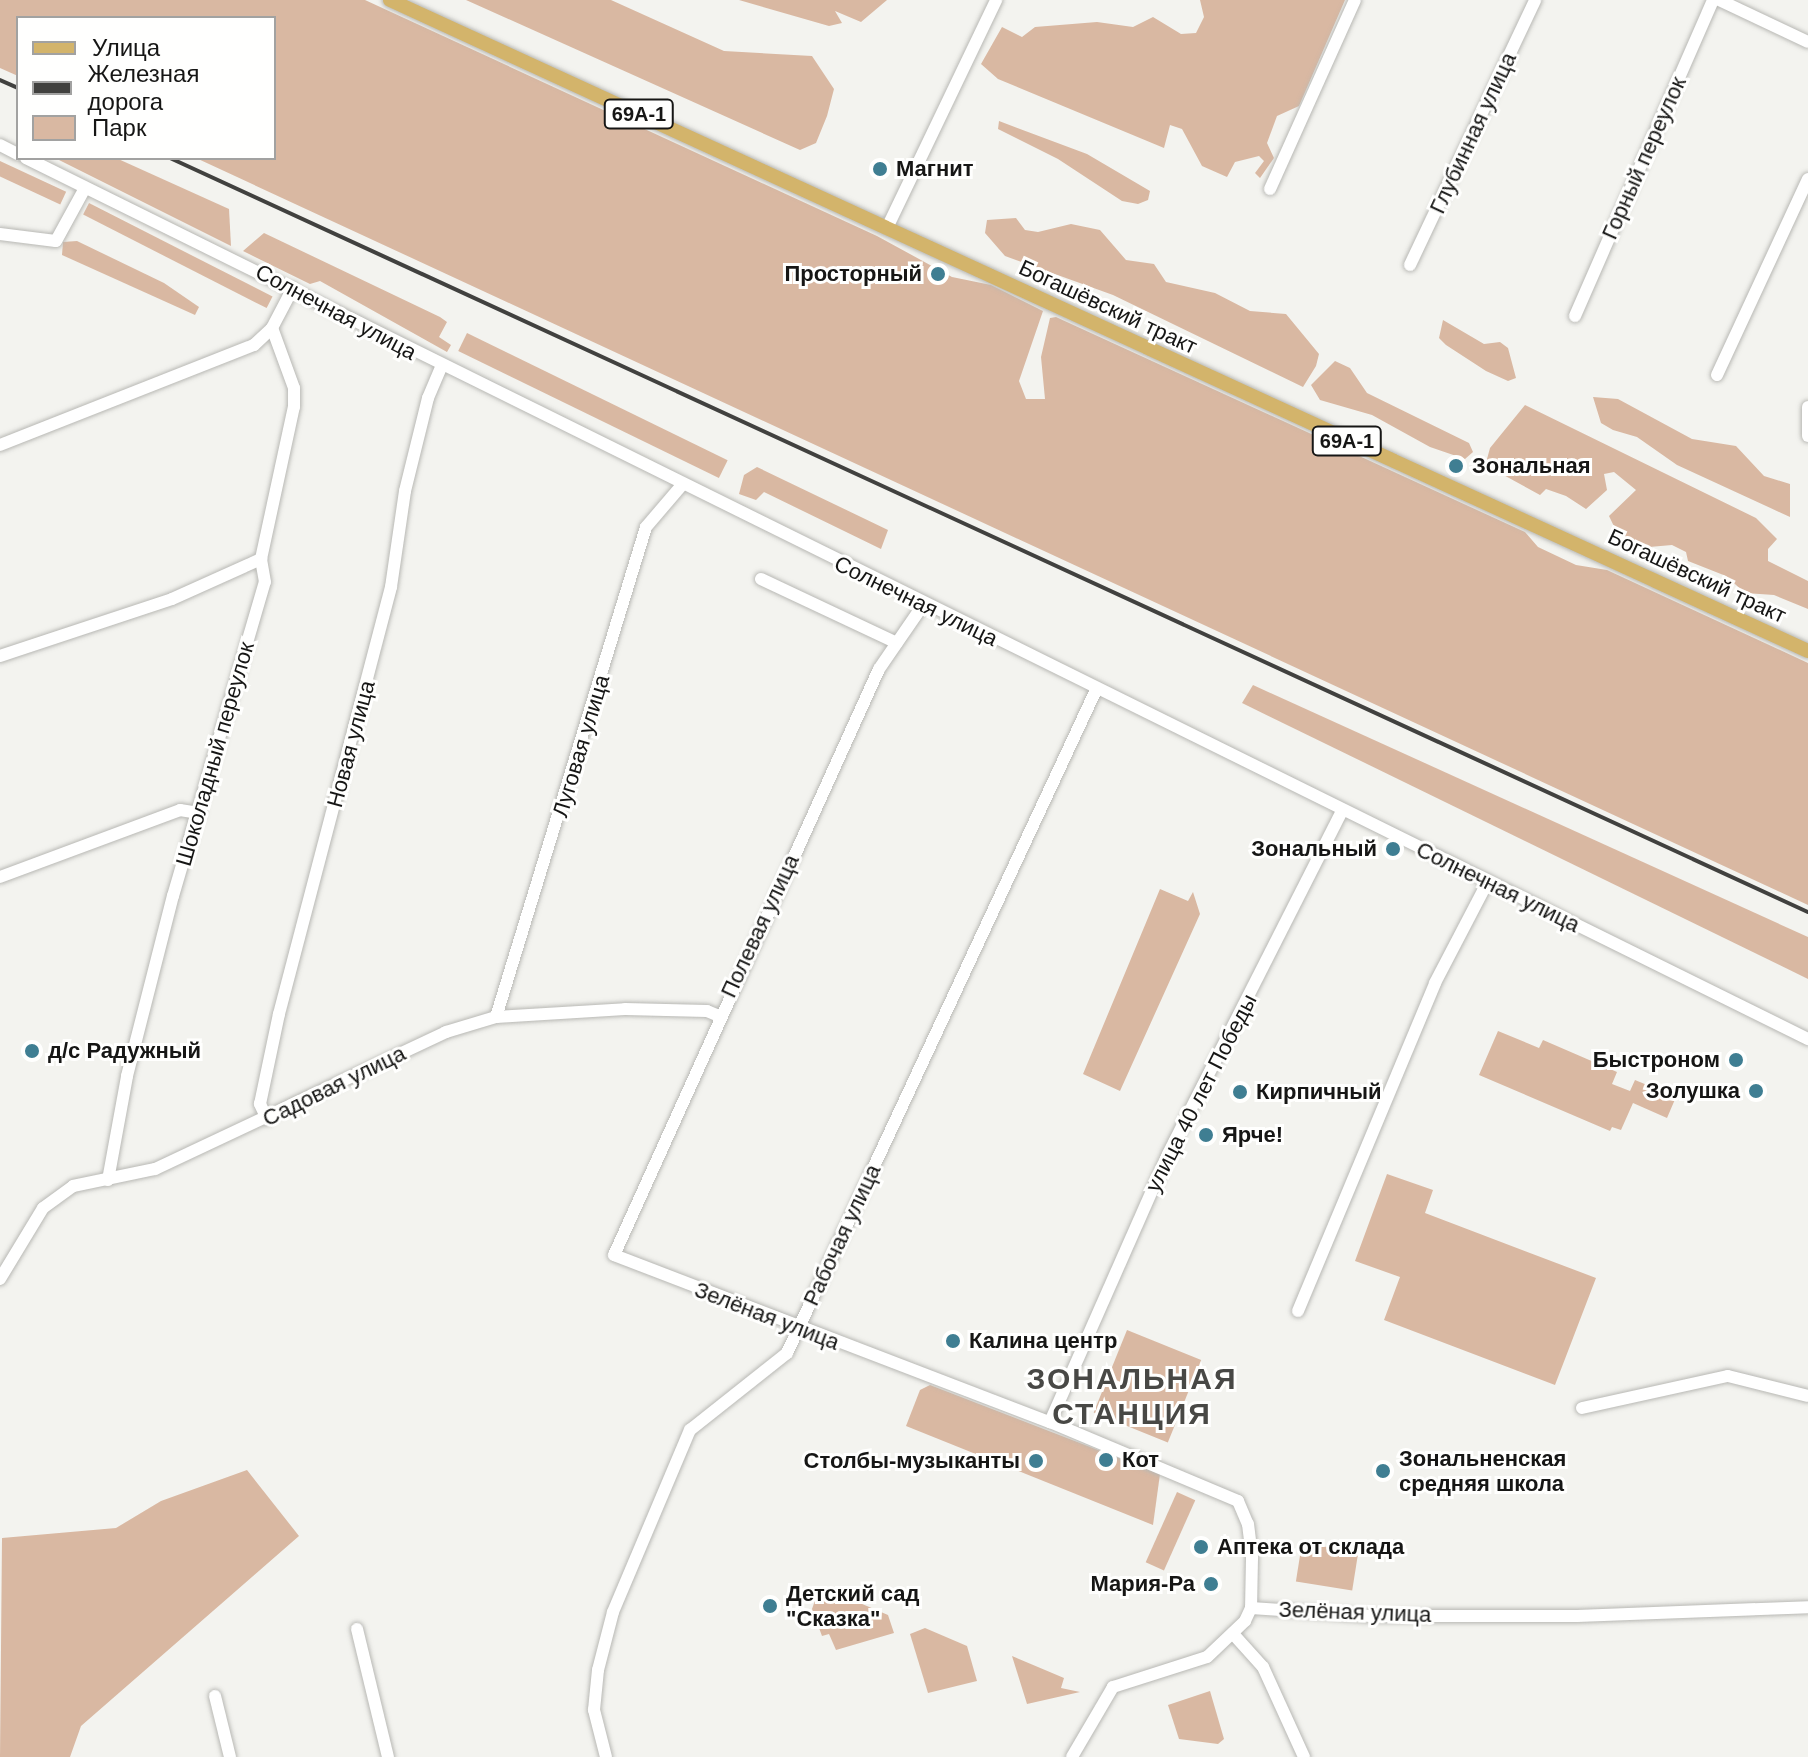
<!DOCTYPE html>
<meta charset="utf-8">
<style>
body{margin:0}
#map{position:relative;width:1808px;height:1757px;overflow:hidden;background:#f3f3ef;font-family:Arial,sans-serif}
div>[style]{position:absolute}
.green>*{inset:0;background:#d9b8a2;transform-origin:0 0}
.roads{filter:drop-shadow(0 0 2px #b8b8b4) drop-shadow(0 0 2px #b8b8b4)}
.minor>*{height:12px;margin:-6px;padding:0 6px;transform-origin:6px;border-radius:6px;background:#fff}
.major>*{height:14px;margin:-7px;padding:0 7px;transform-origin:7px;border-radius:7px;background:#d3b46b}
.rail>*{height:4px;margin:-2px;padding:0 2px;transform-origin:2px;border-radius:2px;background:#41413f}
.dots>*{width:22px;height:22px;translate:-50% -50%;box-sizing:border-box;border:4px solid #fffffe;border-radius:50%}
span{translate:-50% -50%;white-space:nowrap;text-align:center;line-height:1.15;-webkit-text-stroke:6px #fffffe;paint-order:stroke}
.shield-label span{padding:2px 6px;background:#fffffe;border:2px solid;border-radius:6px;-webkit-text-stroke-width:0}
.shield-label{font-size:20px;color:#161615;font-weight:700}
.street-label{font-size:22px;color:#161615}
.poi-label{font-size:22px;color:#161615;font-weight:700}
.left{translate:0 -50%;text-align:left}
.right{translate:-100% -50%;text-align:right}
.district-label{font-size:30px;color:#484845;font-weight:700;letter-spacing:2px}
.legend{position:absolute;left:16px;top:16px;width:260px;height:144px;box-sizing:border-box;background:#fffffe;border:2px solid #a2a2a1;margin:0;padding:10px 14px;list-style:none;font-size:24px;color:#161615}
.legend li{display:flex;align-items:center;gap:16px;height:40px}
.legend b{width:40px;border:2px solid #a2a2a1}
</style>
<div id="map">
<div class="green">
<i style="clip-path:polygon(0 0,365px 0,877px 236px,952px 277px,991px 285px,1043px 311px,1019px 381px,1026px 399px,1045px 399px,1041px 357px,1050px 318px,1056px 317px,1525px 532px,1538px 547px,1576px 565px,1607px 570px,1808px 663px,1808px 905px,196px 158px,274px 158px,274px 18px,18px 18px,18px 76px,0 68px)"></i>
<i style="clip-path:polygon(466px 0,611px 0,724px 51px,812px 56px,834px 89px,827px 116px,816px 143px,800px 150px)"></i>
<i style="clip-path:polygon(739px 0,887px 0,861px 22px,835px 11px,842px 23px,829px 26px)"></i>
<i style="clip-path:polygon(1200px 0,1345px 0,1299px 106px,1277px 116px,1267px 143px,1274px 158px,1260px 178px,1255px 173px,1264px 161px,1259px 156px,1235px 162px,1227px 177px,1202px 166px,1182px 129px,1170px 125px,1164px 148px,998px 79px,981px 64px,1002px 27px,1022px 37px,1035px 27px,1097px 22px,1133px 27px,1153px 17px,1181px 34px,1196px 33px,1204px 17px)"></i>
<i style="clip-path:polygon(999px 121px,1087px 154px,1150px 191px,1148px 200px,1138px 204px,1122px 201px,1058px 159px,998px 129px)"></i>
<i style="clip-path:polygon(55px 158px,116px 158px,229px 209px,231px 246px)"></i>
<i style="left:0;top:161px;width:73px;height:14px;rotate:25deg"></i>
<i style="left:89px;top:203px;width:206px;height:13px;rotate:27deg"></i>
<i style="clip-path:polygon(1016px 218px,1025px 230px,1038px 232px,1071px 224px,1100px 230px,1126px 260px,1154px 264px,1166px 282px,1215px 293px,1250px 311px,1286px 314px,1319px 354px,1316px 366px,1303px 387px,1113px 295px,1005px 256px,985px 233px,987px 220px)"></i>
<i style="clip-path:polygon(264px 233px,440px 317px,447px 322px,439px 337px,451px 345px,447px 352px,320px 281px,310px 284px,243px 251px)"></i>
<i style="clip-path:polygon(77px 241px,164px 283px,199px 307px,195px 315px,62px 255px,63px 242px)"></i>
<i style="clip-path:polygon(1443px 320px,1484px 344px,1500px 342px,1508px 348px,1516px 378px,1508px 381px,1486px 371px,1446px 345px,1439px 338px)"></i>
<i style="left:467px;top:333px;width:290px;height:20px;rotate:26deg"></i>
<i style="clip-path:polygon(1335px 361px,1350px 368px,1367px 393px,1469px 443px,1473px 452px,1465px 459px,1430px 447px,1372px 415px,1320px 400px,1311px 385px)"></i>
<i style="clip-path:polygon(1593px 397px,1618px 399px,1692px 439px,1736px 446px,1764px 476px,1790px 484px,1790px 517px,1677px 465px,1637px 437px,1613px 430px,1601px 423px)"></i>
<i style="clip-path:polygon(1525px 405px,1756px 518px,1777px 539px,1768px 549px,1768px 561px,1808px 581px,1808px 609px,1774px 595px,1745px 593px,1726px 576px,1688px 561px,1686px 552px,1672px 545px,1638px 548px,1622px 543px,1609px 516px,1636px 490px,1614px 472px,1604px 474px,1607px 490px,1586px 509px,1566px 496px,1546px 489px,1540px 495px,1498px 472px,1484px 470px,1490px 448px)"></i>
<i style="clip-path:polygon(757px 467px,888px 530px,881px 549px,764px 492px,756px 500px,739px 494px,744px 475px)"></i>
<i style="clip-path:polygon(1253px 685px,1808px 937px,1808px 979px,1242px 703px)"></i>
<i style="clip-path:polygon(1160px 889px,1188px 901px,1193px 892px,1200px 914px,1120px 1091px,1083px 1074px)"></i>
<i style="clip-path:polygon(1498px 1031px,1539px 1048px,1543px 1040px,1617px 1072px,1612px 1084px,1630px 1091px,1635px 1080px,1676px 1097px,1667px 1118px,1633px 1103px,1621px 1130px,1612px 1127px,1610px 1131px,1479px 1075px)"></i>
<i style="clip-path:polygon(1387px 1174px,1433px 1190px,1425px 1213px,1596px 1278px,1555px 1385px,1384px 1320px,1400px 1277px,1355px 1261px)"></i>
<i style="left:1127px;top:1330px;width:80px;height:89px;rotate:22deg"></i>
<i style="clip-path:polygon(930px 1385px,1160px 1474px,1153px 1525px,906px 1426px,920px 1390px)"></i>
<i style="clip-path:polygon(247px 1470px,299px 1536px,81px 1726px,70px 1757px,0 1757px,2px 1538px,116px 1528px,161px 1501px)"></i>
<i style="left:1177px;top:1492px;width:20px;height:77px;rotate:24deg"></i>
<i style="left:1302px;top:1543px;width:57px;height:39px;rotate:9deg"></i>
<i style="clip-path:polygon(820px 1586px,888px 1615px,894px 1633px,836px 1650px,829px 1634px,822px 1636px,812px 1609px)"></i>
<i style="clip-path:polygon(925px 1628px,967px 1646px,977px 1681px,928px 1693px,910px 1634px)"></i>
<i style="clip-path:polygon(1012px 1656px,1064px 1678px,1061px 1688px,1080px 1692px,1027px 1704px)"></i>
<i style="clip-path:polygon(1210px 1691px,1224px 1739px,1218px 1744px,1179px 1739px,1168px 1705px)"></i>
</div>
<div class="roads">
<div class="minor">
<i style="left:1719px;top:0;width:98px;rotate:25.3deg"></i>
<i style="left:0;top:145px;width:20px;rotate:27deg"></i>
<i style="left:26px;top:158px;width:1988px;rotate:26.31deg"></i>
<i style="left:1270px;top:189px;width:207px;rotate:-65.8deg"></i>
<i style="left:887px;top:228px;width:253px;rotate:-64.4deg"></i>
<i style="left:0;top:234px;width:56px;rotate:7.1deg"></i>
<i style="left:56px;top:241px;width:60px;rotate:-61.3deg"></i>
<i style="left:1410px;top:265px;width:293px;rotate:-64.7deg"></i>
<i style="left:1575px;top:316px;width:345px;rotate:-66.4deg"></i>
<i style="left:1717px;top:375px;width:216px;rotate:-65.1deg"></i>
<i style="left:1808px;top:407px;width:29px;rotate:90deg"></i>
<i style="left:0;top:445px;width:273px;rotate:-21.5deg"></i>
<i style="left:254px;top:345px;width:25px;rotate:-43deg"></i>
<i style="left:272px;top:328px;width:45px;rotate:-62.3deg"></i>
<i style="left:761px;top:579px;width:150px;rotate:25.2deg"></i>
<i style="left:923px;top:605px;width:78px;rotate:124.5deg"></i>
<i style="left:879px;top:669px;width:643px;rotate:114.33deg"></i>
<i style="left:614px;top:1255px;width:467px;rotate:21deg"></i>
<i style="left:1050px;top:1422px;width:204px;rotate:22.8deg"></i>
<i style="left:1238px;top:1501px;width:25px;rotate:67deg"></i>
<i style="left:1248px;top:1524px;width:34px;rotate:83deg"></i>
<i style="left:1252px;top:1558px;width:50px;rotate:91.1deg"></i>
<i style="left:1251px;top:1608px;width:14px;rotate:115deg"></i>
<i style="left:1245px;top:1621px;width:52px;rotate:136.5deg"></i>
<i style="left:1207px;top:1657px;width:99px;rotate:162.3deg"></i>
<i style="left:1113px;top:1687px;width:81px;rotate:120.4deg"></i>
<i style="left:0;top:656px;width:181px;rotate:-18.3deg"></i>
<i style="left:172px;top:599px;width:98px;rotate:-24.2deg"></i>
<i style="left:0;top:877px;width:192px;rotate:-20.4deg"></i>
<i style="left:180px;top:810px;width:19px;rotate:9deg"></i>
<i style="left:496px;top:1017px;width:512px;rotate:-72.98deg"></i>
<i style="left:646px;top:527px;width:55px;rotate:-49.4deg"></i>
<i style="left:267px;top:1119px;width:17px;rotate:-115deg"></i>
<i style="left:260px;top:1104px;width:92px;rotate:-78.1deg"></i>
<i style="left:279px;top:1014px;width:441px;rotate:-75.3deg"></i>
<i style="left:391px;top:587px;width:97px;rotate:-81.7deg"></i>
<i style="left:405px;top:491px;width:96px;rotate:-76.1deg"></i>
<i style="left:428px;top:398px;width:33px;rotate:-67deg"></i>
<i style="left:108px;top:1180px;width:106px;rotate:-79.6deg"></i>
<i style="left:127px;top:1076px;width:186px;rotate:-75.7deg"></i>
<i style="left:173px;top:896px;width:327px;rotate:-73.7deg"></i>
<i style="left:265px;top:582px;width:23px;rotate:-100deg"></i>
<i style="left:261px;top:559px;width:156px;rotate:-77.8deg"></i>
<i style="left:294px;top:407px;width:19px;rotate:-90deg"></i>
<i style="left:294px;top:388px;width:64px;rotate:-110.1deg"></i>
<i style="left:0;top:1279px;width:83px;rotate:-58.8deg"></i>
<i style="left:43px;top:1208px;width:37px;rotate:-36deg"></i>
<i style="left:73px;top:1186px;width:84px;rotate:-11.7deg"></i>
<i style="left:155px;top:1169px;width:322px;rotate:-25.2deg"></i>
<i style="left:446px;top:1032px;width:52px;rotate:-16.7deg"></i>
<i style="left:496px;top:1017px;width:129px;rotate:-3.5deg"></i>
<i style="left:625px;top:1009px;width:82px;rotate:1.4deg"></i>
<i style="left:707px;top:1011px;width:13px;rotate:23deg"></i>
<i style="left:1298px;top:1311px;width:355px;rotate:-67.3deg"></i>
<i style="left:1435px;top:983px;width:115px;rotate:-62.5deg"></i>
<i style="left:1582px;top:1408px;width:149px;rotate:-12.4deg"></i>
<i style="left:1728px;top:1376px;width:82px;rotate:14deg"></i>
<i style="left:1050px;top:1422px;width:293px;rotate:-66.2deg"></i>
<i style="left:1168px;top:1154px;width:385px;rotate:-63.1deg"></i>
<i style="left:1251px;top:1608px;width:120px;rotate:3.8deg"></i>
<i style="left:1371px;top:1616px;width:206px"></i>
<i style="left:1577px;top:1616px;width:231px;rotate:-2.2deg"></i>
<i style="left:357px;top:1629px;width:132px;rotate:76.4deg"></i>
<i style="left:1235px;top:1636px;width:42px;rotate:47.9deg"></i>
<i style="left:1263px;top:1667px;width:99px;rotate:65.5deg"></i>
<i style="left:215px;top:1696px;width:63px;rotate:76.2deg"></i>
<i style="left:606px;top:1757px;width:49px;rotate:-104.3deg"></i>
<i style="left:594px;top:1710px;width:40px;rotate:-84.3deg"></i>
<i style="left:598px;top:1670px;width:60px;rotate:-75.5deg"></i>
<i style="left:613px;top:1612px;width:198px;rotate:-67.1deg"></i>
<i style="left:690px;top:1430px;width:124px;rotate:-38.4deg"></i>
<i style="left:787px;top:1353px;width:731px;rotate:-65.01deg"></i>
</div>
<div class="major">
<i style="left:390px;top:0;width:1560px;rotate:24.66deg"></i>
</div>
</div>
<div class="rail">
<i style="left:0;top:80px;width:20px;rotate:24deg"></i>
<i style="left:170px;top:158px;width:1803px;rotate:24.72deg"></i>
</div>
<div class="dots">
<i style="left:880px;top:169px;background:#3f7e92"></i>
<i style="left:938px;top:274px;background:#3f7e92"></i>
<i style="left:1456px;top:466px;background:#3f7e92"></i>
<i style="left:1393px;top:849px;background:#3f7e92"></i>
<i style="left:32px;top:1051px;background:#3f7e92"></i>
<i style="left:1736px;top:1060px;background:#3f7e92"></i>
<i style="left:1756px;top:1091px;background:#3f7e92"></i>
<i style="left:1240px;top:1092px;background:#3f7e92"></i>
<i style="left:1206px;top:1135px;background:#3f7e92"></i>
<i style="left:953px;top:1341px;background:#3f7e92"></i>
<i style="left:1106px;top:1460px;background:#3f7e92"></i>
<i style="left:1036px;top:1461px;background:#3f7e92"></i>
<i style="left:1383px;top:1471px;background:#3f7e92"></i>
<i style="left:1201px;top:1547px;background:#3f7e92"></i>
<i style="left:1211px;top:1584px;background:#3f7e92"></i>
<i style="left:770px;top:1606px;background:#3f7e92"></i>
</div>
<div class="shield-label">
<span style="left:639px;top:114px">69А-1</span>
<span style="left:1347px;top:441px">69А-1</span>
</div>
<div class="street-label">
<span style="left:1473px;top:133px;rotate:-65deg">Глубинная улица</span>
<span style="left:1644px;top:158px;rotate:-66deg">Горный переулок</span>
<span style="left:1108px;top:307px;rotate:25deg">Богашёвский тракт</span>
<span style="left:336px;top:312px;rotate:28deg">Солнечная улица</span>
<span style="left:1697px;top:576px;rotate:25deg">Богашёвский тракт</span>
<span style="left:916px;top:601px;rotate:26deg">Солнечная улица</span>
<span style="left:351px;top:744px;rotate:-75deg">Новая улица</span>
<span style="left:581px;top:746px;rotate:-73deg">Луговая улица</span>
<span style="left:215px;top:754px;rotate:-74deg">Шоколадный переулок</span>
<span style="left:1498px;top:887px;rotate:26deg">Солнечная улица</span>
<span style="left:760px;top:926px;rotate:-65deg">Полевая улица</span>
<span style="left:334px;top:1086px;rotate:-26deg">Садовая улица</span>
<span style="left:1201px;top:1093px;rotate:-63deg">улица 40 лет Победы</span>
<span style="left:842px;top:1235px;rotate:-65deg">Рабочая улица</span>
<span style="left:767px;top:1316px;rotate:21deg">Зелёная улица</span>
<span style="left:1355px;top:1612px;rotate:2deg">Зелёная улица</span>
</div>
<div class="poi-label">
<span class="left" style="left:896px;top:169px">Магнит</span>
<span class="right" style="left:922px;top:274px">Просторный</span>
<span class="left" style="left:1472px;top:466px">Зональная</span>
<span class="right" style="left:1377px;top:849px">Зональный</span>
<span class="left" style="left:48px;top:1051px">д/с Радужный</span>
<span class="right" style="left:1720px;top:1060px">Быстроном</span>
<span class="right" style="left:1740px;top:1091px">Золушка</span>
<span class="left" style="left:1256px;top:1092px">Кирпичный</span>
<span class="left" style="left:1222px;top:1135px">Ярче!</span>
<span class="left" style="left:969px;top:1341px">Калина центр</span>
<span class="left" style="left:1399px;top:1471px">Зональненская<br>средняя школа</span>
<span class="left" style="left:1122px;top:1460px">Кот</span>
<span class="right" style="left:1020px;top:1461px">Столбы-музыканты</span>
<span class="left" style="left:1217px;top:1547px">Аптека от склада</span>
<span class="right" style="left:1195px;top:1584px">Мария-Ра</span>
<span class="left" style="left:786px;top:1606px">Детский сад<br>"Сказка"</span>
</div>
<div class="district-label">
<span style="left:1132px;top:1396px">ЗОНАЛЬНАЯ<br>СТАНЦИЯ</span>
</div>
<ul class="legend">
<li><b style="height:10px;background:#d3b46b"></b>Улица</li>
<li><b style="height:10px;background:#41413f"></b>Железная дорога</li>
<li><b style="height:22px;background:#d9b8a2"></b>Парк</li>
</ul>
</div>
